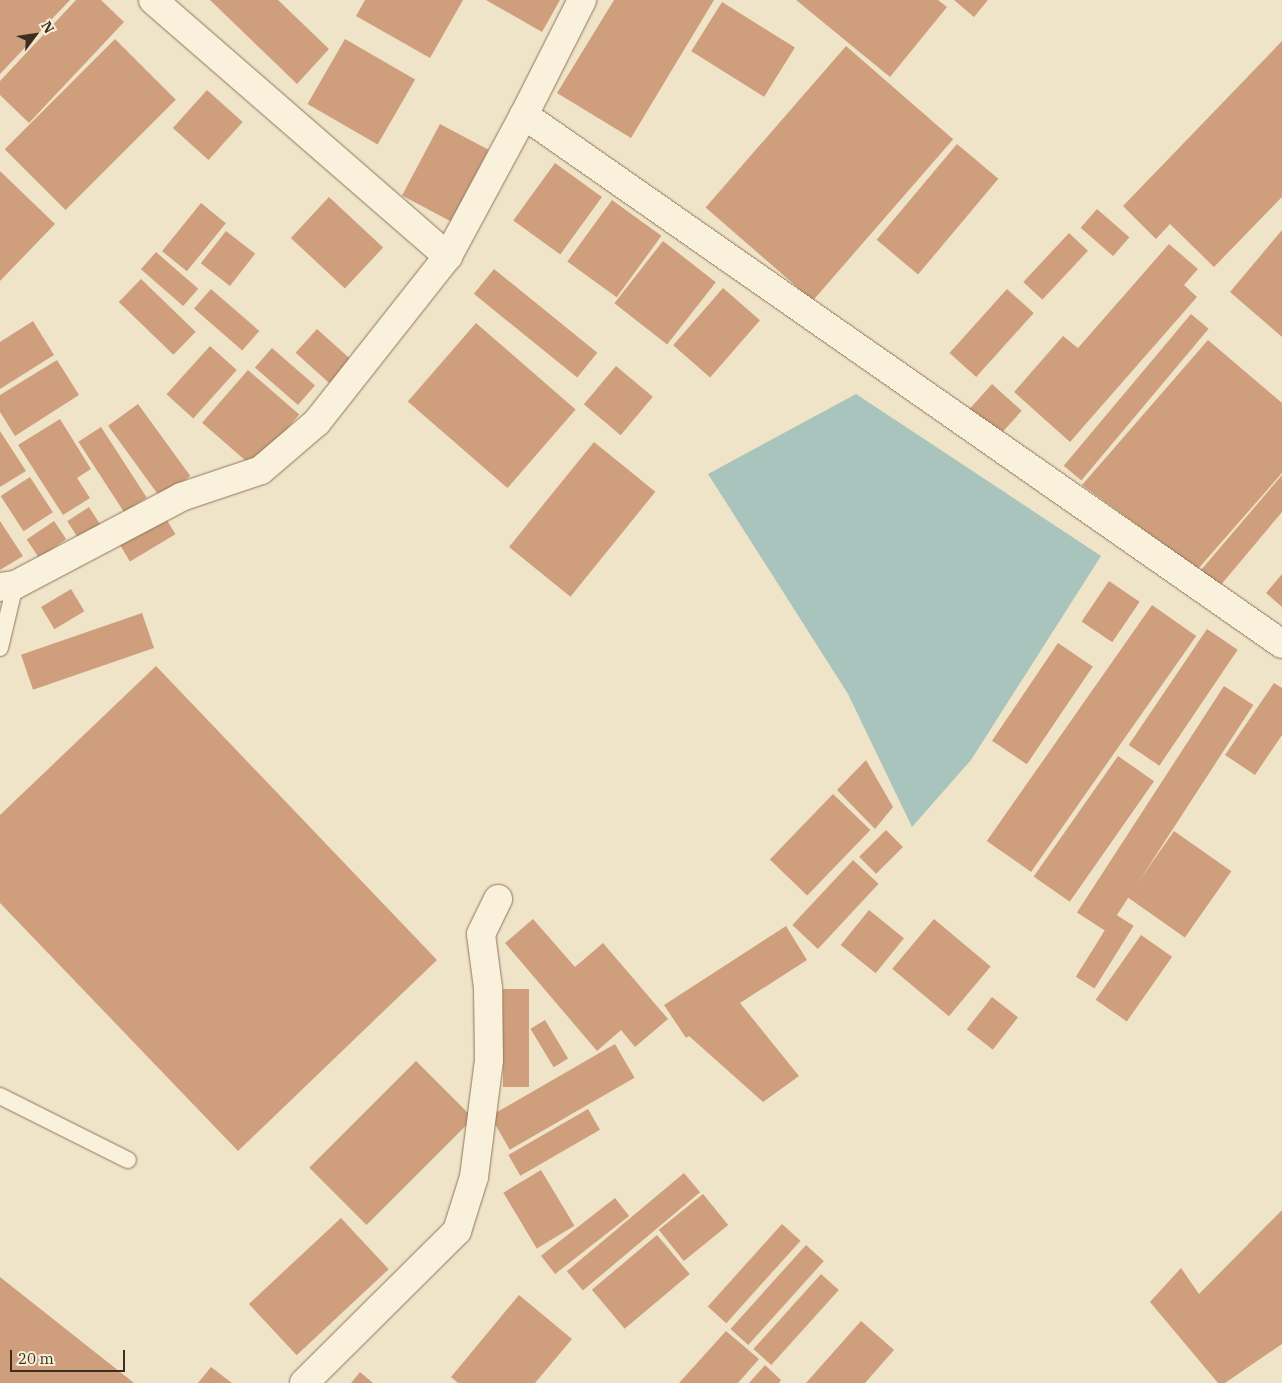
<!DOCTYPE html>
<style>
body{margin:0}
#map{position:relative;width:1282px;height:1383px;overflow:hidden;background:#f0e4c8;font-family:"IBM Plex Serif",serif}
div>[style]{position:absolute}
.water>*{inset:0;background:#a9c4bc}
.building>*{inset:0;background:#cf9f7d;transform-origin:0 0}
.roads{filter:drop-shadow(0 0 1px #8d765c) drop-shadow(0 0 1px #8d765c)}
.service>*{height:16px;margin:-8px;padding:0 8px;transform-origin:8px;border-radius:8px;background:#faf1dc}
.minor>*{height:28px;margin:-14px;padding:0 14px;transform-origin:14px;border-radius:14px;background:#faf1dc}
.tertiary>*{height:28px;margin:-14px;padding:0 14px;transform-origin:14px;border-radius:14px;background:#faf1dc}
.secondary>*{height:28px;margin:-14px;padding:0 14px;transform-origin:14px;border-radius:14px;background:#faf1dc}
span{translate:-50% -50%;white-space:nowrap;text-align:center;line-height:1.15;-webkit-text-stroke:4.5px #f7eed8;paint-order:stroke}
.north{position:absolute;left:10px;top:10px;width:50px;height:50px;-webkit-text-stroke:4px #f7eed8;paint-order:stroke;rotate:59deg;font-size:14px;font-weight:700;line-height:20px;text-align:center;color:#3d2e20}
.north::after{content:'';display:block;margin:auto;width:18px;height:22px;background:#3d2e20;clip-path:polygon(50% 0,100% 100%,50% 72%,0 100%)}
.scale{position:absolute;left:10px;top:1350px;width:115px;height:22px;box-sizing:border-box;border:2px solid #3d2e20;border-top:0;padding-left:6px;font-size:15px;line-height:18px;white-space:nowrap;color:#3d2e20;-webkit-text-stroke:4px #f7eed8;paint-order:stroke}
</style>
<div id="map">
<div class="water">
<i style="clip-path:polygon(856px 394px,1101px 556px,971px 760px,912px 827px,848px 694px,708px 474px)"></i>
</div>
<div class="building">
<i style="clip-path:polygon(0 0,70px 0,0 74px)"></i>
<i style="clip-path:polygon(76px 0,101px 0,124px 22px,29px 123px,0 95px,0 81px)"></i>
<i style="clip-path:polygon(210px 0,278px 0,329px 49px,297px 84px)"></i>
<i style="clip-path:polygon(365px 0,463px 0,430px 58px,356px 16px)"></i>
<i style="clip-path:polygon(486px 0,560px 0,542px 32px)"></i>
<i style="clip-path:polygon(614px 0,714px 0,631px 138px,557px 93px)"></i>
<i style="clip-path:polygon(796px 0,938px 0,947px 7px,890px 77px)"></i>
<i style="clip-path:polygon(954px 0,988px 0,974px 17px)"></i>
<i style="left:722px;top:2px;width:86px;height:58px;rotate:32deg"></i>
<i style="left:115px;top:39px;width:86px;height:156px;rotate:45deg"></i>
<i style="left:345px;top:39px;width:81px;height:75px;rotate:30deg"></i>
<i style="clip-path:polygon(1282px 41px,1282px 197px,1214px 267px,1170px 224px,1156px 239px,1123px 206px)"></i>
<i style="left:846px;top:46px;width:142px;height:214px;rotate:41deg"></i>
<i style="left:207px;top:90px;width:48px;height:51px;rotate:42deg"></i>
<i style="left:440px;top:124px;width:55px;height:81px;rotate:28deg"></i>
<i style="left:957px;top:144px;width:54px;height:125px;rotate:40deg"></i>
<i style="left:555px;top:163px;width:58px;height:71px;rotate:36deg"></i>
<i style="clip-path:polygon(0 171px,55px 224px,0 281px)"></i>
<i style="left:329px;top:197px;width:74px;height:56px;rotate:43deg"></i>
<i style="left:612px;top:200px;width:61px;height:76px;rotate:36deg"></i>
<i style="left:201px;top:203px;width:32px;height:62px;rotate:39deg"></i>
<i style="left:1097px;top:209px;width:43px;height:25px;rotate:41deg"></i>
<i style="clip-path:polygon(1282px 230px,1282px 337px,1230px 292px)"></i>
<i style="left:226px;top:231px;width:37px;height:41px;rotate:38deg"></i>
<i style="left:1069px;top:233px;width:26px;height:67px;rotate:43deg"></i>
<i style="left:663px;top:241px;width:67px;height:79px;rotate:38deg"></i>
<i style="clip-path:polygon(1169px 244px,1198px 269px,1184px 285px,1197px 297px,1070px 442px,1014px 392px,1063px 336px,1078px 348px)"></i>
<i style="left:156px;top:252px;width:56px;height:23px;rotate:41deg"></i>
<i style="left:494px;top:269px;width:133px;height:32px;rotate:39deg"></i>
<i style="left:141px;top:279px;width:76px;height:32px;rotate:44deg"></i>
<i style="left:723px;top:288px;width:49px;height:76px;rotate:41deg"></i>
<i style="left:211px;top:289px;width:64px;height:26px;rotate:41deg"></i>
<i style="left:1007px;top:289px;width:36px;height:86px;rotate:42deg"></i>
<i style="left:1191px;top:314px;width:23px;height:198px;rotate:40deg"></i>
<i style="clip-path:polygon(33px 321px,54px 355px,0 389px,0 342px)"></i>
<i style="left:476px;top:323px;width:132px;height:104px;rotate:41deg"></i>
<i style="left:317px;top:329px;width:55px;height:32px;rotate:42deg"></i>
<i style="clip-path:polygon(1208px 340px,1282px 403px,1282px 473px,1198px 569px,1082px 485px)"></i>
<i style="left:210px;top:346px;width:36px;height:65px;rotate:42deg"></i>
<i style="left:272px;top:348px;width:57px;height:26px;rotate:41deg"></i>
<i style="clip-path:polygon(57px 360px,79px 395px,15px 436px,0 412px,0 395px)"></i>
<i style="left:616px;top:366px;width:48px;height:50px;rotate:40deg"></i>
<i style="left:248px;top:370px;width:68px;height:70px;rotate:41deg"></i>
<i style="left:992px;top:384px;width:40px;height:33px;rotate:42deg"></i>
<i style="left:138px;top:404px;width:89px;height:37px;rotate:54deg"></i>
<i style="clip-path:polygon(60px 419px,91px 469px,77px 478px,90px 498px,63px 515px,18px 445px)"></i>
<i style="left:101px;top:427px;width:84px;height:27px;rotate:57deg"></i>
<i style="clip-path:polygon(0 431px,26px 471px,0 487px)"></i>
<i style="left:594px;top:442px;width:79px;height:135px;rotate:39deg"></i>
<i style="clip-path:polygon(1282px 475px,1282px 512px,1220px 586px,1201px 570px)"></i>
<i style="left:30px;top:477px;width:42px;height:35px;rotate:57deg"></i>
<i style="left:89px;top:507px;width:27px;height:26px;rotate:57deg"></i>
<i style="left:162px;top:512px;width:26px;height:53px;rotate:59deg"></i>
<i style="clip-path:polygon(0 521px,23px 556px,0 570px)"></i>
<i style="left:54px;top:521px;width:22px;height:33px;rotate:56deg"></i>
<i style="clip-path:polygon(1282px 574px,1282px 607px,1266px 593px)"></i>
<i style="left:1109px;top:581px;width:37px;height:49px;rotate:34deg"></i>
<i style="left:71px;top:589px;width:26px;height:35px;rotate:59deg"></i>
<i style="left:1152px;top:605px;width:54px;height:288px;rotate:35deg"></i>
<i style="left:142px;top:613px;width:37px;height:128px;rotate:71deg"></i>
<i style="left:1207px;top:629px;width:37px;height:140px;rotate:34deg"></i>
<i style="left:1058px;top:643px;width:42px;height:118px;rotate:34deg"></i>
<i style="clip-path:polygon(156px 666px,437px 960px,238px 1151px,0 903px,0 815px)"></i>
<i style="clip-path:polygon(1274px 683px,1282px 688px,1282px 735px,1255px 775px,1225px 755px)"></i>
<i style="left:1224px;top:686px;width:35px;height:270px;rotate:33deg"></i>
<i style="left:1118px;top:756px;width:44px;height:147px;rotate:35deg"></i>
<i style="clip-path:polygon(866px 760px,893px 807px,875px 829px,837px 790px)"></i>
<i style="left:833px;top:794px;width:52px;height:91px;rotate:44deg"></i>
<i style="left:886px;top:830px;width:24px;height:38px;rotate:45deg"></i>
<i style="left:1174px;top:831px;width:70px;height:81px;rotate:35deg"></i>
<i style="left:853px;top:860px;width:35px;height:89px;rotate:43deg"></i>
<i style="left:869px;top:910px;width:45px;height:45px;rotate:39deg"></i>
<i style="left:1115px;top:914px;width:22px;height:74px;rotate:32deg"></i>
<i style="clip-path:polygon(533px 919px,575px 967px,603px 943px,668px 1019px,635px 1047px,621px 1030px,597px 1051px,505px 943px)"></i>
<i style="left:934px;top:919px;width:74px;height:65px;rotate:40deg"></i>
<i style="clip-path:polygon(786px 926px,807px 960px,740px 1003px,799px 1076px,763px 1102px,689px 1036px,686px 1038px,664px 1005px)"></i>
<i style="left:1141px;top:935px;width:38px;height:79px;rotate:35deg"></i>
<i style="left:503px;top:989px;width:26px;height:98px"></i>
<i style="left:992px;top:997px;width:33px;height:41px;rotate:38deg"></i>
<i style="left:545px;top:1020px;width:45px;height:17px;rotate:59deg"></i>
<i style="left:615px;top:1044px;width:39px;height:144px;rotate:60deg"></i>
<i style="left:416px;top:1061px;width:81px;height:151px;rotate:45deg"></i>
<i style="left:588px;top:1109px;width:24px;height:92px;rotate:60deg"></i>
<i style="left:541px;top:1170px;width:65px;height:44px;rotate:59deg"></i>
<i style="left:684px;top:1173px;width:25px;height:153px;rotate:50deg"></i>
<i style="left:703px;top:1194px;width:40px;height:57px;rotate:51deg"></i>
<i style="left:615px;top:1198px;width:23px;height:94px;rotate:52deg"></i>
<i style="clip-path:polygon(1282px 1210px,1282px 1344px,1225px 1383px,1218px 1383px,1150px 1302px,1181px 1268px,1199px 1294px)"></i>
<i style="left:341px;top:1218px;width:70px;height:126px;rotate:47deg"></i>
<i style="left:782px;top:1224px;width:25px;height:111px;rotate:42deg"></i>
<i style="left:657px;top:1235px;width:51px;height:85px;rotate:50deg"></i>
<i style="left:806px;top:1245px;width:24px;height:113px;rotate:42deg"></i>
<i style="left:821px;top:1274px;width:24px;height:101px;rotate:42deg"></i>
<i style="clip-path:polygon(0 1277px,134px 1383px,0 1383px)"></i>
<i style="clip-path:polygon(519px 1295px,572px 1339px,535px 1383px,458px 1383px,451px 1377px)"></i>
<i style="clip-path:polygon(861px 1321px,894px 1350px,865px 1383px,806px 1383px)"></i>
<i style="clip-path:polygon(726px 1331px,759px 1359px,738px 1383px,679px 1383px)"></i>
<i style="clip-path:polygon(765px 1365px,781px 1380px,779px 1383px,749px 1383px)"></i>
<i style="clip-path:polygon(211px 1367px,232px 1383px,198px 1383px)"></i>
<i style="clip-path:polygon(360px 1372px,373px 1383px,351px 1383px)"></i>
</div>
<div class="roads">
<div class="service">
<i style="left:0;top:648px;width:65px;rotate:-76.6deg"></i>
<i style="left:0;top:1096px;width:143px;rotate:26.6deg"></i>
</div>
<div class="minor">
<i style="left:153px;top:0;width:391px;rotate:41deg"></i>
<i style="left:304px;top:1383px;width:216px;rotate:-44.8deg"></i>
<i style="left:457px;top:1231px;width:57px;rotate:-72.5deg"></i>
<i style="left:474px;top:1177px;width:118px;rotate:-82.7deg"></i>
<i style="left:489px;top:1060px;width:72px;rotate:-90.8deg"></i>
<i style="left:488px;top:988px;width:54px;rotate:-97.4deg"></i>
<i style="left:481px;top:934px;width:39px;rotate:-64deg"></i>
</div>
<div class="tertiary">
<i style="left:524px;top:115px;width:129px;rotate:-63.2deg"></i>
</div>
<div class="secondary">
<i style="left:0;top:587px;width:15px;rotate:-8deg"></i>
<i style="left:15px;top:585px;width:188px;rotate:-27.9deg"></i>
<i style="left:181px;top:497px;width:84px;rotate:-18.6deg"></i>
<i style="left:261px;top:470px;width:74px;rotate:-40.6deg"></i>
<i style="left:317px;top:422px;width:211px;rotate:-51.7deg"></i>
<i style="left:448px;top:256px;width:160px;rotate:-61.7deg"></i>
<i style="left:524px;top:115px;width:924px;rotate:34.91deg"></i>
</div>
</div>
<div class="north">N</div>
<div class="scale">20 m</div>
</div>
